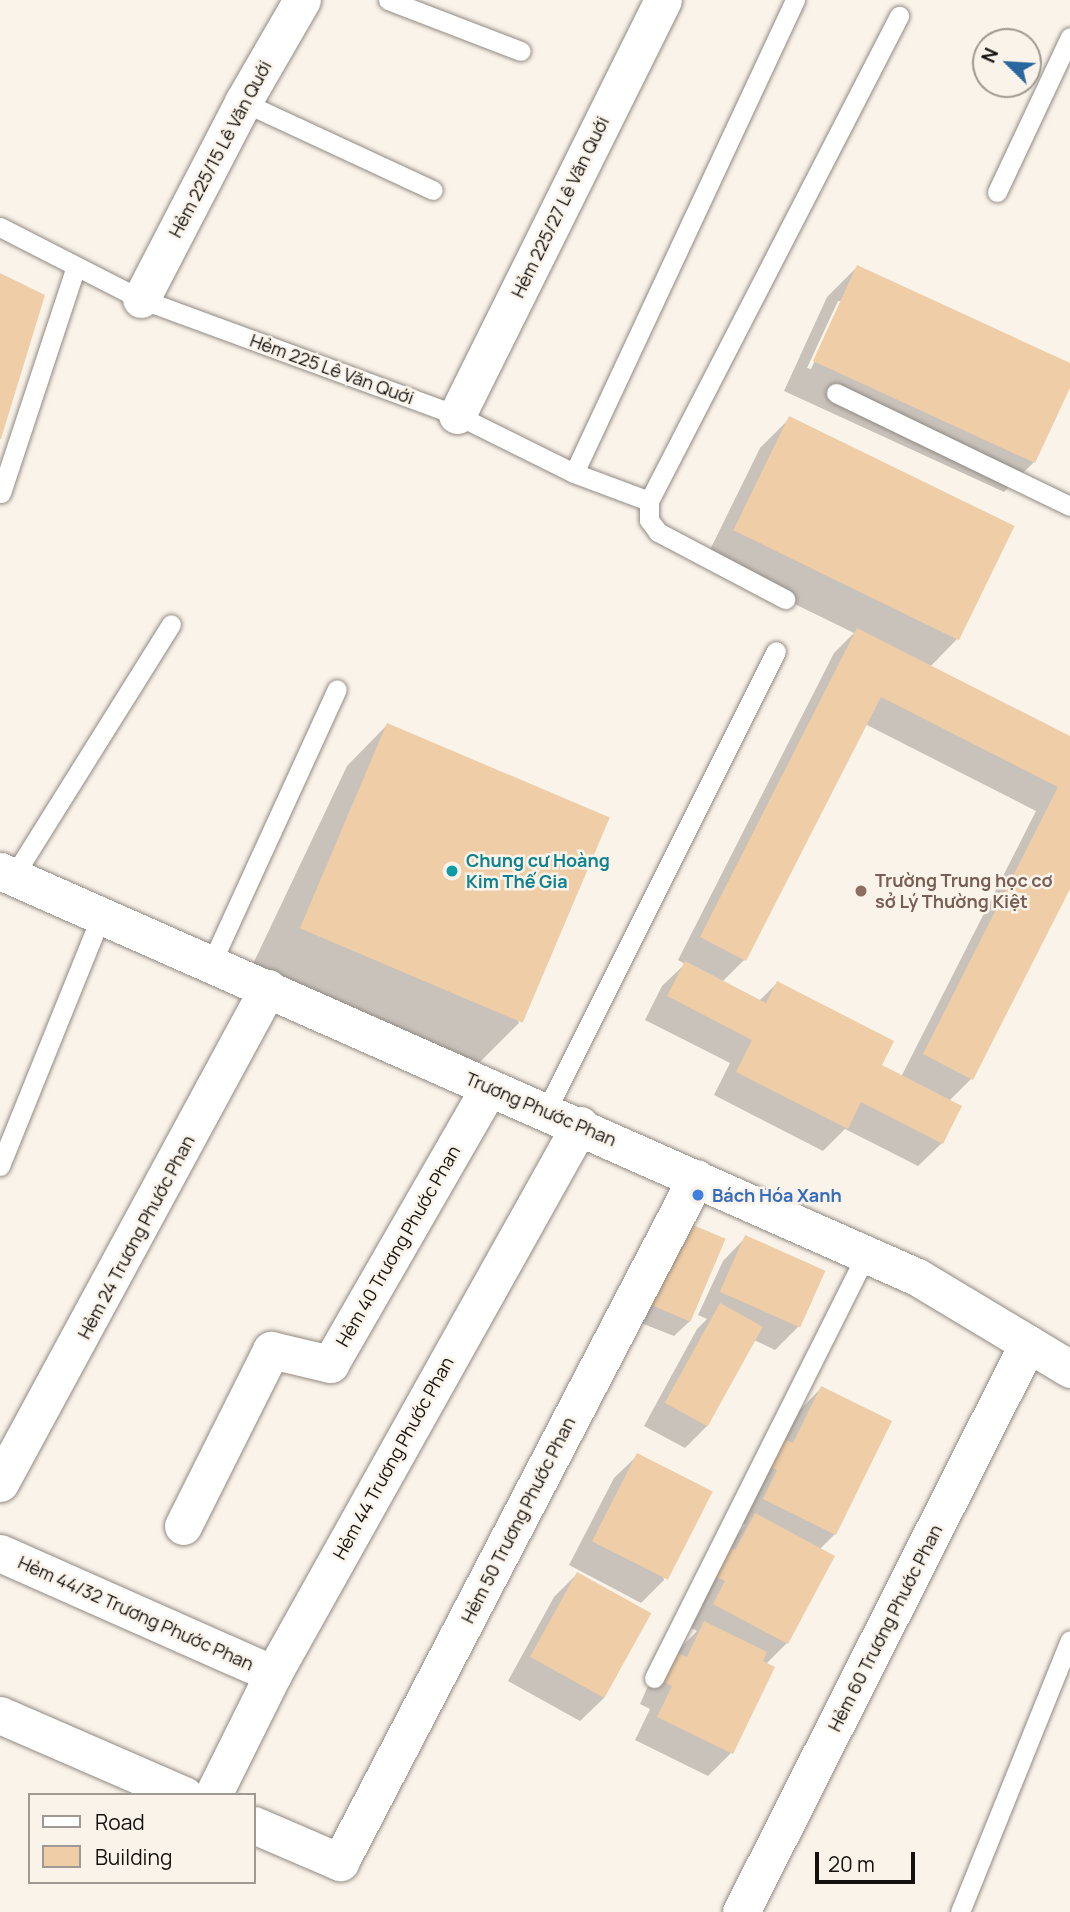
<!DOCTYPE html>
<meta charset="utf-8">
<style>
body{margin:0}
#map{position:relative;width:1070px;height:1912px;overflow:hidden;background:#faf3ea;font-family:Manrope,sans-serif}
div>[style]{position:absolute}
.shadow>*{inset:0;background:#0003}
.building>*{inset:0;background:#efcda7;transform-origin:0 0}
.roads{filter:drop-shadow(0 0 2px #918a82) drop-shadow(0 0 2px #918a82)}
.service>*{height:19px;margin:-9.5px;padding:0 9.5px;transform-origin:9.5px;border-radius:9.5px;background:#fff}
.minor>*{height:37px;margin:-18.5px;padding:0 18.5px;transform-origin:18.5px;border-radius:18.5px;background:#fff}
.dots>*{width:19px;height:19px;translate:-50% -50%;box-sizing:border-box;border:4px solid #faf3ea;border-radius:50%}
span{translate:-50% -50%;white-space:nowrap;text-align:center;line-height:1.15;-webkit-text-stroke:5px #faf3ea;paint-order:stroke}
.street-label{font-size:18px;color:#14110e}
.culture-label{font-size:18px;color:#0d838f;font-weight:700}
.left{translate:0 -50%;text-align:left}
.education-label{font-size:18px;color:#785e54;font-weight:700}
.shop-label{font-size:18px;color:#366cbe;font-weight:700}
.legend{position:absolute;left:28px;top:1793px;width:228px;height:91px;box-sizing:border-box;background:#faf3ea;border:2px solid #9e9992;margin:0;padding:9px 12px;list-style:none;font-size:21px;color:#14110e}
.legend li{display:flex;align-items:center;gap:14px;height:35px}
.legend b{width:35px;border:2px solid #9e9992}
.north{position:absolute;left:972px;top:28px;width:70px;height:70px;box-sizing:border-box;background:#faf3ea;border:2px solid #9e9992;border-radius:50%;rotate:294deg;font-size:19px;font-weight:700;line-height:28px;text-align:center;color:#14110e}
.north::after{content:'';display:block;margin:auto;width:24px;height:32px;background:#2a679e;clip-path:polygon(50% 0,100% 100%,50% 72%,0 100%)}
.scale{position:absolute;left:815px;top:1852px;width:100px;height:32px;box-sizing:border-box;border:4px solid #14110e;border-top:0;padding-left:9px;font-size:21px;line-height:24px;white-space:nowrap;color:#14110e;-webkit-text-stroke:5px #faf3ea;paint-order:stroke}
</style>
<div id="map">
<div class="shadow">
<i style="clip-path:polygon(evenodd,857px 267px,1070px 365px,1070px 384px,1034px 462px,1004px 492px,784px 391px,827px 297px,857px 267px,838px 301px,842px 301px,811px 369px,807px 368px,838px 301px)"></i>
<i style="clip-path:polygon(evenodd,790px 418px,957px 639px,930px 667px,1070px 738px,1070px 885px,971px 1079px,948px 1102px,942px 1143px,918px 1166px,845px 1129px,823px 1151px,714px 1095px,730px 1063px,645px 1020px,662px 986px,685px 964px,678px 960px,834px 653px,854px 633px,705px 560px,760px 448px,790px 418px,865px 724px,1036px 811px,901px 1077px,879px 1066px,777px 983px,759px 1001px,722px 982px,745px 959px,865px 724px)"></i>
<i style="clip-path:polygon(387px 725px,519px 1023px,479px 1063px,252px 966px,347px 766px)"></i>
<i style="clip-path:polygon(746px 1237px,799px 1326px,775px 1350px,754px 1340px,708px 1425px,685px 1448px,644px 1426px,697px 1329px,707px 1319px,698px 1315px,723px 1261px)"></i>
<i style="clip-path:polygon(671px 1240px,690px 1321px,674px 1336px,636px 1321px)"></i>
<i style="clip-path:polygon(821px 1388px,835px 1534px,819px 1550px,787px 1643px,766px 1664px,731px 1753px,708px 1776px,635px 1740px,650px 1709px,640px 1704px,652px 1677px,697px 1631px,691px 1628px,703px 1605px,691px 1599px,745px 1525px,741px 1523px,798px 1412px)"></i>
<i style="clip-path:polygon(638px 1455px,664px 1580px,641px 1603px,569px 1565px,614px 1478px)"></i>
<i style="clip-path:polygon(577px 1574px,604px 1698px,580px 1721px,508px 1681px,554px 1597px)"></i>
</div>
<div class="building">
<i style="clip-path:polygon(857px 265px,1070px 363px,1070px 388px,1035px 463px,813px 361px)"></i>
<i style="clip-path:polygon(0 273px,45px 295px,1px 439px,0 439px)"></i>
<i style="left:789px;top:416px;width:251px;height:127px;rotate:26deg"></i>
<i style="clip-path:polygon(857px 628px,1070px 736px,1070px 889px,973px 1080px,923px 1054px,1058px 787px,881px 697px,746px 961px,700px 937px)"></i>
<i style="left:387px;top:723px;width:242px;height:223px;rotate:23deg"></i>
<i style="clip-path:polygon(685px 961px,766px 1003px,777px 981px,894px 1041px,882px 1065px,962px 1106px,943px 1144px,861px 1102px,848px 1129px,736px 1072px,752px 1040px,667px 996px)"></i>
<i style="left:686px;top:1222px;width:43px;height:90px;rotate:23deg"></i>
<i style="left:745px;top:1235px;width:88px;height:62px;rotate:24deg"></i>
<i style="left:720px;top:1303px;width:49px;height:114px;rotate:29deg"></i>
<i style="clip-path:polygon(821px 1386px,892px 1421px,836px 1535px,763px 1499px,777px 1470px,769px 1466px,782px 1438px,793px 1443px)"></i>
<i style="left:637px;top:1453px;width:85px;height:99px;rotate:27deg"></i>
<i style="clip-path:polygon(755px 1513px,835px 1556px,788px 1644px,713px 1604px,725px 1581px,713px 1576px,729px 1547px,735px 1550px)"></i>
<i style="left:577px;top:1572px;width:85px;height:97px;rotate:29deg"></i>
<i style="clip-path:polygon(704px 1621px,767px 1652px,763px 1661px,775px 1667px,733px 1754px,657px 1717px,672px 1686px,662px 1681px,675px 1652px,687px 1657px)"></i>
</div>
<div class="roads">
<div class="service">
<i style="left:388px;top:0;width:142px;rotate:21deg"></i>
<i style="left:243px;top:102px;width:209px;rotate:24.9deg"></i>
<i style="left:997px;top:192px;width:171px;rotate:-64.8deg"></i>
<i style="left:0;top:227px;width:158px;rotate:27.1deg"></i>
<i style="left:141px;top:299px;width:337px;rotate:20.2deg"></i>
<i style="left:457px;top:415px;width:131px;rotate:26.4deg"></i>
<i style="left:574px;top:473px;width:80px;rotate:20.5deg"></i>
<i style="left:649px;top:501px;width:19px;rotate:90deg"></i>
<i style="left:649px;top:520px;width:15px;rotate:53deg"></i>
<i style="left:658px;top:532px;width:144px;rotate:27.8deg"></i>
<i style="left:836px;top:393px;width:260px;rotate:25.8deg"></i>
<i style="left:574px;top:473px;width:522px;rotate:-64.96deg"></i>
<i style="left:1px;top:493px;width:239px;rotate:-71.7deg"></i>
<i style="left:649px;top:501px;width:546px;rotate:-62.73deg"></i>
<i style="left:13px;top:877px;width:298px;rotate:-58deg"></i>
<i style="left:211px;top:964px;width:302px;rotate:-65.4deg"></i>
<i style="left:546px;top:1111px;width:514px;rotate:-63.43deg"></i>
<i style="left:0;top:1166px;width:270px;rotate:-68deg"></i>
<i style="left:654px;top:1678px;width:474px;rotate:-63.4deg"></i>
<i style="left:960px;top:1912px;width:293px;rotate:-68deg"></i>
</div>
<div class="minor">
<i style="left:141px;top:299px;width:222px;rotate:-62.6deg"></i>
<i style="left:243px;top:102px;width:118px;rotate:-60deg"></i>
<i style="left:457px;top:415px;width:463px;rotate:-63.6deg"></i>
<i style="left:0;top:871px;width:1003px;rotate:23.88deg"></i>
<i style="left:917px;top:1277px;width:179px;rotate:31deg"></i>
<i style="left:0;top:1483px;width:563px;rotate:-61.57deg"></i>
<i style="left:183px;top:1526px;width:197px;rotate:-63.4deg"></i>
<i style="left:271px;top:1350px;width:61px;rotate:13.3deg"></i>
<i style="left:330px;top:1364px;width:319px;rotate:-60.1deg"></i>
<i style="left:0;top:1553px;width:299px;rotate:23.9deg"></i>
<i style="left:0;top:1715px;width:201px;rotate:23.5deg"></i>
<i style="left:213px;top:1795px;width:135px;rotate:-63.6deg"></i>
<i style="left:273px;top:1674px;width:629px;rotate:-60.79deg"></i>
<i style="left:254px;top:1825px;width:94px;rotate:23.3deg"></i>
<i style="left:340px;top:1862px;width:771px;rotate:-62.5deg"></i>
<i style="left:741px;top:1912px;width:637px;rotate:-63.23deg"></i>
</div>
</div>
<div class="dots">
<i style="left:452px;top:871px;background:#0f9aa8"></i>
<i style="left:861px;top:891px;background:#8d6e63"></i>
<i style="left:698px;top:1195px;background:#3f7fe0"></i>
</div>
<div class="street-label">
<span style="left:220px;top:149px;rotate:-62deg">Hẻm 225/15 Lê Văn Quới</span>
<span style="left:560px;top:207px;rotate:-64deg">Hẻm 225/27 Lê Văn Quới</span>
<span style="left:332px;top:369px;rotate:20deg">Hẻm 225 Lê Văn Quới</span>
<span style="left:541px;top:1109px;rotate:23deg">Trương Phước Phan</span>
<span style="left:136px;top:1237px;rotate:-62deg">Hẻm 24 Trương Phước Phan</span>
<span style="left:398px;top:1246px;rotate:-60deg">Hẻm 40 Trương Phước Phan</span>
<span style="left:393px;top:1458px;rotate:-61deg">Hẻm 44 Trương Phước Phan</span>
<span style="left:518px;top:1520px;rotate:-63deg">Hẻm 50 Trương Phước Phan</span>
<span style="left:136px;top:1613px;rotate:24deg">Hẻm 44/32 Trương Phước Phan</span>
<span style="left:885px;top:1628px;rotate:-63deg">Hẻm 60 Trương Phước Phan</span>
</div>
<div class="culture-label">
<span class="left" style="left:466px;top:871px">Chung cư Hoàng<br>Kim Thế Gia</span>
</div>
<div class="education-label">
<span class="left" style="left:875px;top:891px">Trường Trung học cơ<br>sở Lý Thường Kiệt</span>
</div>
<div class="shop-label">
<span class="left" style="left:712px;top:1195px">Bách Hóa Xanh</span>
</div>
<ul class="legend">
<li><b style="height:9px;background:#fff"></b>Road</li>
<li><b style="height:19px;background:#efcda7"></b>Building</li>
</ul>
<div class="north">N</div>
<div class="scale">20 m</div>
</div>
